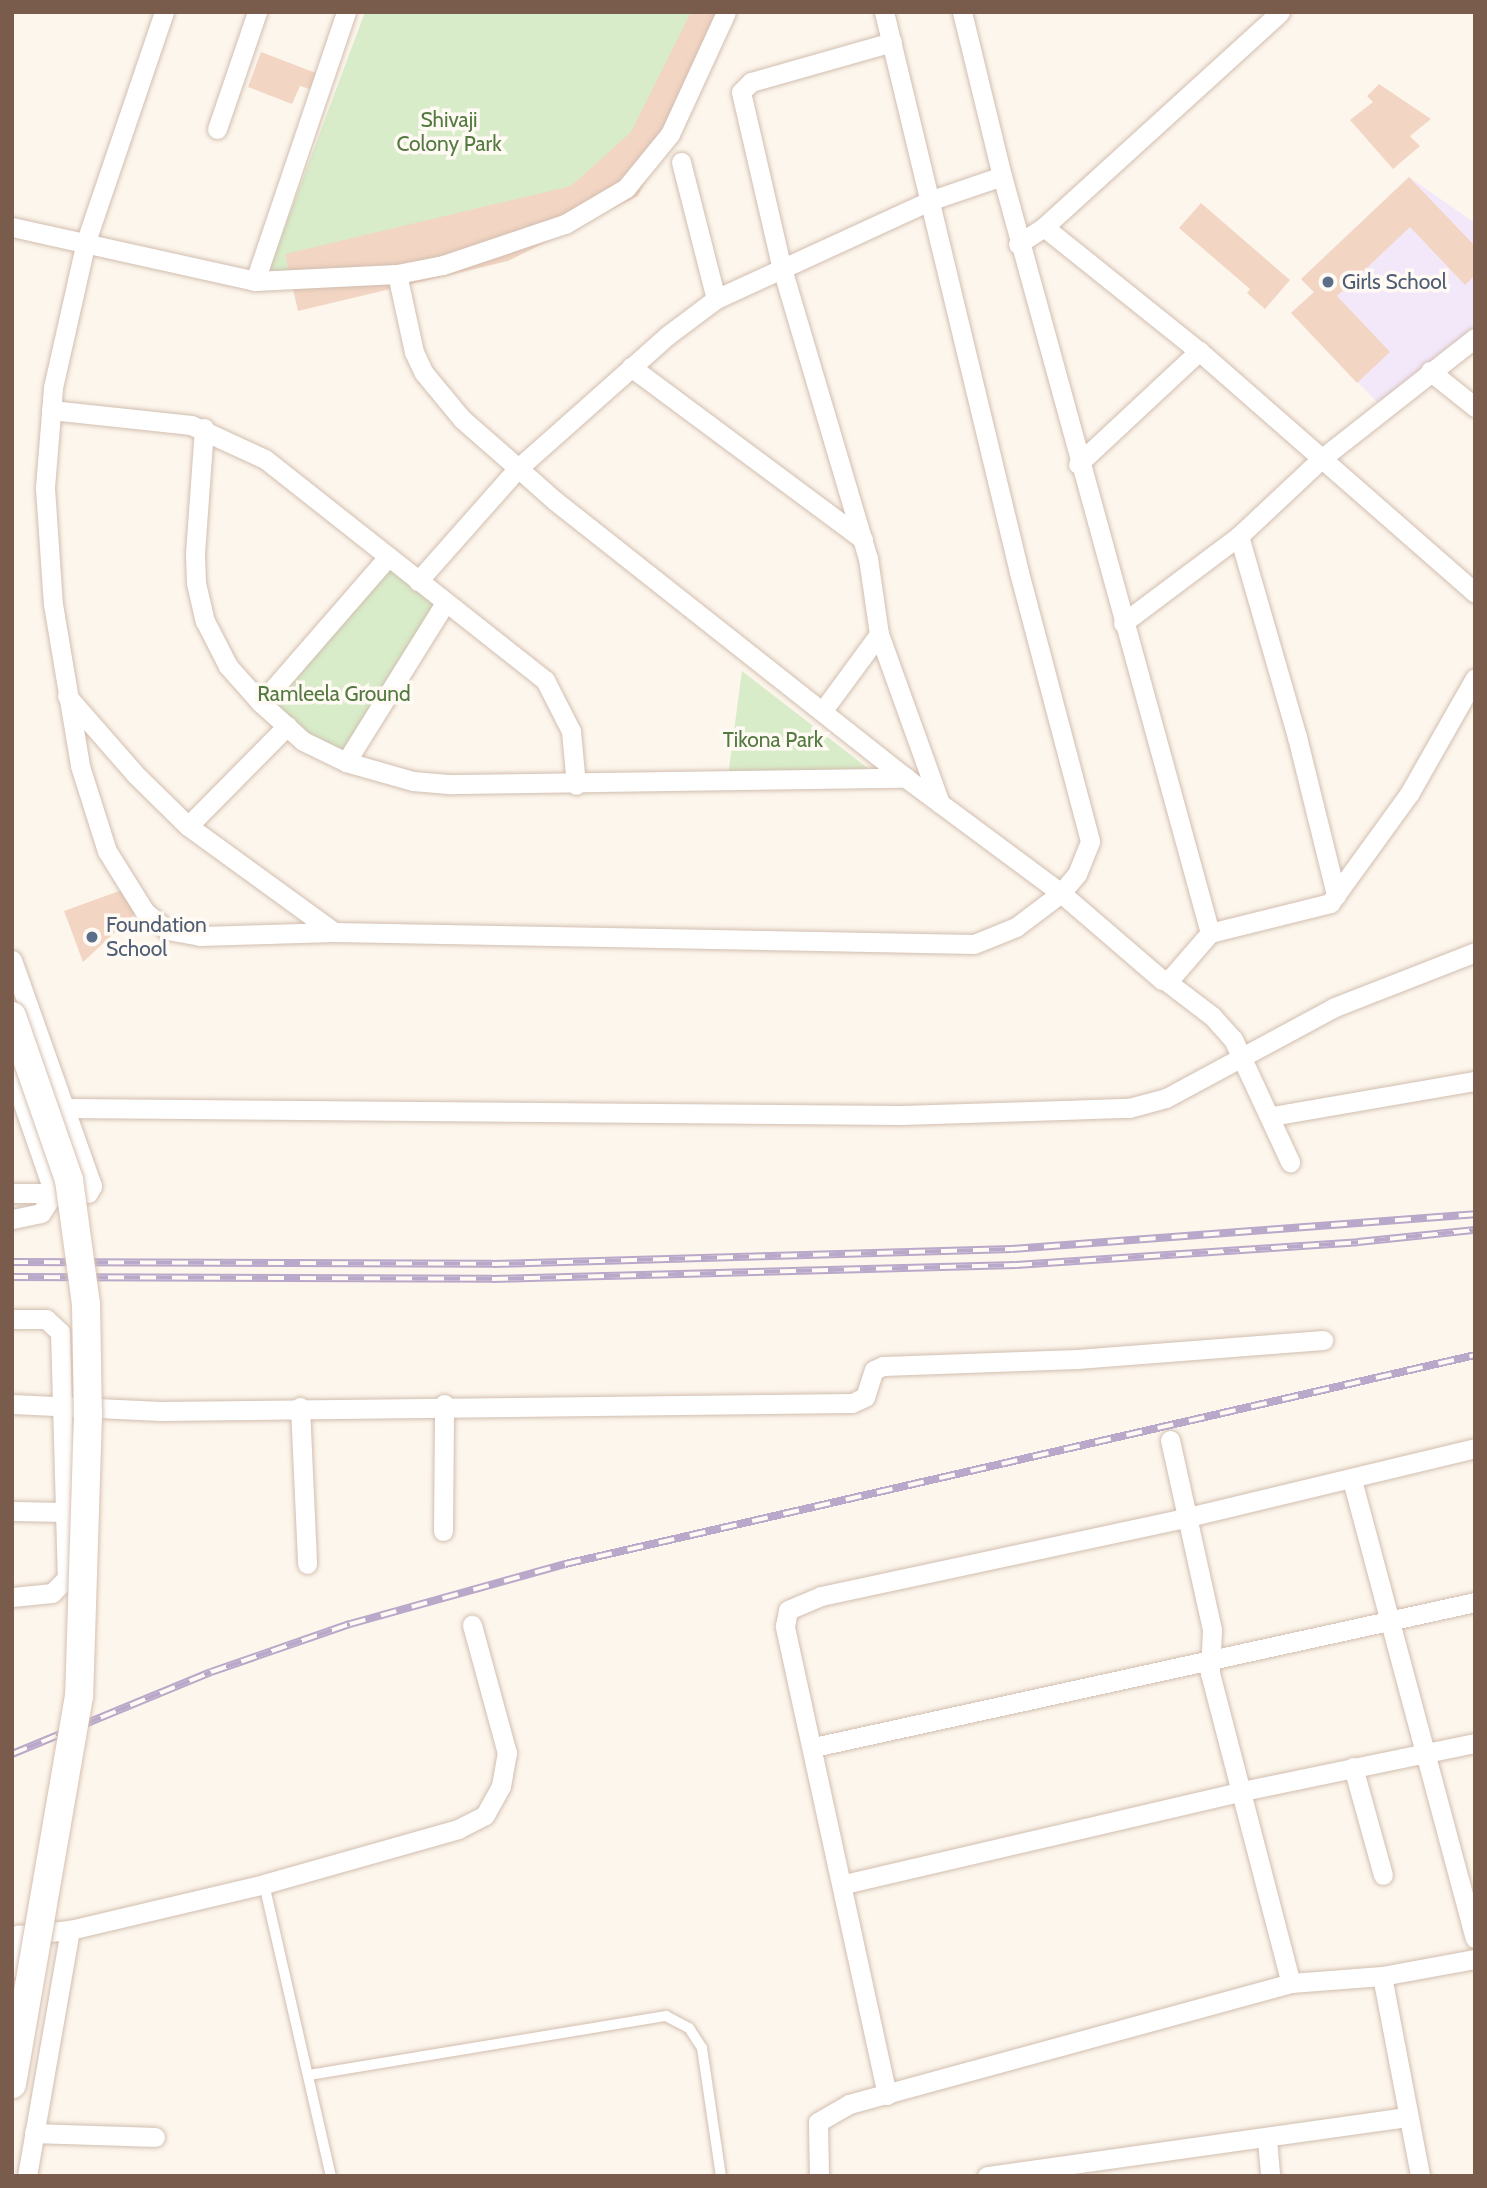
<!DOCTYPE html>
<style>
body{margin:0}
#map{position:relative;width:1487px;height:2188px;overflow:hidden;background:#fdf6ec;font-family:Cabin,sans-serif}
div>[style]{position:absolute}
.education>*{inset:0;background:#f3e8fa}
.green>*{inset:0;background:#d8ecc9}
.building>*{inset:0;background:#f3d5c3}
.roads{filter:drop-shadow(0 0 2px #d1beb0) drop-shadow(0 0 2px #d1beb0)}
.service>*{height:10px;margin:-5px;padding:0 5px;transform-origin:5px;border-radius:5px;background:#fff}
.minor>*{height:19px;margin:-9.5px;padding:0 9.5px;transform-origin:9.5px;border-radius:9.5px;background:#fff}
.rail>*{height:8px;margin-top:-4px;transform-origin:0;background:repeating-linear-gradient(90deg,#fffaf3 0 16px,#b9a8c9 0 32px);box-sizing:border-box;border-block:2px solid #b9a8c9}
.bridges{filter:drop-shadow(0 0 2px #d6c0b0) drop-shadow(0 0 2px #d6c0b0)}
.secondary-bridge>*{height:28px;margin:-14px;padding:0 14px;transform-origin:14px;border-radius:14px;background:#fff}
.dots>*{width:19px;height:19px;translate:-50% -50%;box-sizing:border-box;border:4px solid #fffaf3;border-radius:50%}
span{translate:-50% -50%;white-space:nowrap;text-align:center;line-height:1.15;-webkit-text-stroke:7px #fffaf3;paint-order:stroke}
.park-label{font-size:21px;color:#537a41}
.service-label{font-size:21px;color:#4e5e75}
.left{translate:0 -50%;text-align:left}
.frame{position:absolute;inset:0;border:14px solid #7a5c4d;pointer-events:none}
</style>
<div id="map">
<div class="education">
<i style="clip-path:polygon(1409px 177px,1475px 223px,1475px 331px,1450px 345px,1380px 405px,1291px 313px,1314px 292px,1301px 279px)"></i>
</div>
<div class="green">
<i style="clip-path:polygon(365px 12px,726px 12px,663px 147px,407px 270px,261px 291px)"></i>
<i style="clip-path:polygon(389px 564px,439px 604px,344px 759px,305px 737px,270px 703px)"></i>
<i style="clip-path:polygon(742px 671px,878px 776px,728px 776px)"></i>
</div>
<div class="building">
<i style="clip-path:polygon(691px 12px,730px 12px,638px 196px,508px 261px,298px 311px,285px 254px,571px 186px,631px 132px)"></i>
<i style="clip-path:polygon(261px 52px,316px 73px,310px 89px,300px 86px,292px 104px,248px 87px)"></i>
<i style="clip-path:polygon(1379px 84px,1431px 119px,1410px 136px,1420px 146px,1393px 169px,1350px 120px,1373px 102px,1367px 96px)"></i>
<i style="clip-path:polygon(1409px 177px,1475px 246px,1475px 275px,1465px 285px,1410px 227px,1337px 296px,1390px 352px,1357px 383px,1291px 313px,1314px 292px,1301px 279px)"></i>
<i style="clip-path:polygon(1201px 203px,1290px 280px,1265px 309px,1247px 293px,1250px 289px,1179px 228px)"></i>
<i style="clip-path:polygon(122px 890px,136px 913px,83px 962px,64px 911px)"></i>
</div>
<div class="roads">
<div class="service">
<i style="left:264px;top:1884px;width:300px;rotate:77.1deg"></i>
<i style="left:309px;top:2075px;width:362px;rotate:-9.4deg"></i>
<i style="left:666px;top:2016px;width:26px;rotate:28deg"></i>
<i style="left:689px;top:2028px;width:24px;rotate:57deg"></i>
<i style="left:702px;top:2048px;width:129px;rotate:81.6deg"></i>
</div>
<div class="minor">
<i style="left:164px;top:12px;width:242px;rotate:108.8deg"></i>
<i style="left:86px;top:241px;width:151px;rotate:102.7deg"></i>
<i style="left:53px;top:388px;width:100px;rotate:94.6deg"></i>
<i style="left:45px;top:488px;width:116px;rotate:86.1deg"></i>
<i style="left:53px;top:604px;width:164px;rotate:80.5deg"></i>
<i style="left:80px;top:766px;width:89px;rotate:72.4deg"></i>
<i style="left:107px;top:851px;width:72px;rotate:58.1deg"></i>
<i style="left:145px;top:912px;width:28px;rotate:39deg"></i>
<i style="left:167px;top:930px;width:34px;rotate:10deg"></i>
<i style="left:200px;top:936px;width:134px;rotate:-1.7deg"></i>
<i style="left:334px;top:932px;width:640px;rotate:1.07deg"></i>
<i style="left:974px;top:944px;width:45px;rotate:-22deg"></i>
<i style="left:1016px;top:927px;width:56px;rotate:-37.1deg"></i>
<i style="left:1061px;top:893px;width:25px;rotate:-50deg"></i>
<i style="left:1077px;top:874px;width:35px;rotate:-68deg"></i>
<i style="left:1090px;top:841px;width:278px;rotate:-104.8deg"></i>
<i style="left:1019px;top:572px;width:576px;rotate:-103.55deg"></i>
<i style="left:962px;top:12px;width:169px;rotate:76.3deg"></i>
<i style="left:892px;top:42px;width:147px;rotate:164.2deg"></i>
<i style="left:751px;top:82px;width:14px;rotate:135deg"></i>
<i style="left:741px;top:92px;width:178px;rotate:77deg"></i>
<i style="left:781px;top:265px;width:306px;rotate:73.5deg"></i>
<i style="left:868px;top:558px;width:77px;rotate:81.8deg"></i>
<i style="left:879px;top:634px;width:180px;rotate:70.2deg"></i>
<i style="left:217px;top:129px;width:124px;rotate:-71.1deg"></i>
<i style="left:681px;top:162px;width:141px;rotate:75.7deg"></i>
<i style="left:12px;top:227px;width:249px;rotate:12.5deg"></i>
<i style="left:255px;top:281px;width:142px;rotate:-2.8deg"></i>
<i style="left:397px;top:274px;width:47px;rotate:-11.1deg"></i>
<i style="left:443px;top:265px;width:129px;rotate:-18.6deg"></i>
<i style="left:565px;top:224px;width:71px;rotate:-30.5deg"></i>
<i style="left:626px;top:188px;width:70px;rotate:-50.8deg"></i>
<i style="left:670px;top:134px;width:134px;rotate:-65.3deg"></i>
<i style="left:1044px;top:227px;width:198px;rotate:38.7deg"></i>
<i style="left:1199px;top:351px;width:367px;rotate:41.2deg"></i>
<i style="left:1018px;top:244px;width:31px;rotate:-33deg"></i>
<i style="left:1044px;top:227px;width:319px;rotate:-42.3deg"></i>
<i style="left:397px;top:274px;width:80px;rotate:77.7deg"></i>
<i style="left:414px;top:352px;width:23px;rotate:65deg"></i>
<i style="left:424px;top:373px;width:60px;rotate:50.4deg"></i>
<i style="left:462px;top:419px;width:74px;rotate:41.2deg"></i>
<i style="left:518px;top:468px;width:48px;rotate:41.6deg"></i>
<i style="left:554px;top:500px;width:449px;rotate:38.3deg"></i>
<i style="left:906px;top:778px;width:193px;rotate:36.6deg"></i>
<i style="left:1061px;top:893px;width:133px;rotate:40.7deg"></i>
<i style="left:1162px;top:980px;width:9px;rotate:-13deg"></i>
<i style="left:1171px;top:978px;width:60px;rotate:-49.1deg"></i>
<i style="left:1210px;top:933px;width:785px;rotate:-105.36deg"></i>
<i style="left:1002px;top:176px;width:77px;rotate:161.1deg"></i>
<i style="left:929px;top:201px;width:234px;rotate:155.3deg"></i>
<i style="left:716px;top:299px;width:60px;rotate:143.1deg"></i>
<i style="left:668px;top:335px;width:200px;rotate:138.4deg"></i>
<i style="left:518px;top:468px;width:151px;rotate:131.5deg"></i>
<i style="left:255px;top:281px;width:284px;rotate:-71.3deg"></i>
<i style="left:631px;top:367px;width:289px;rotate:36.6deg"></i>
<i style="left:1430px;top:371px;width:58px;rotate:38.7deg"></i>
<i style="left:51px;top:410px;width:141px;rotate:6.1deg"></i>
<i style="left:191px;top:425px;width:81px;rotate:24.7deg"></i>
<i style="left:265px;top:459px;width:357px;rotate:38.3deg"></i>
<i style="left:545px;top:680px;width:57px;rotate:63deg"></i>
<i style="left:571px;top:731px;width:54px;rotate:84.7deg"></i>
<i style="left:204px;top:428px;width:126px;rotate:94.1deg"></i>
<i style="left:195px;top:554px;width:29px;rotate:88deg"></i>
<i style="left:196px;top:583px;width:39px;rotate:77deg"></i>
<i style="left:205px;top:621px;width:51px;rotate:62.9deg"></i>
<i style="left:228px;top:666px;width:50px;rotate:48.3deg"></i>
<i style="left:261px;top:703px;width:57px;rotate:42.1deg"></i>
<i style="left:303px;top:741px;width:48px;rotate:26deg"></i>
<i style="left:346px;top:762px;width:70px;rotate:15.8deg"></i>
<i style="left:413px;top:781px;width:38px;rotate:5deg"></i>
<i style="left:451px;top:784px;width:455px;rotate:-0.8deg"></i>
<i style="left:1078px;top:464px;width:166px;rotate:-43deg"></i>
<i style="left:1239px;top:536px;width:209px;rotate:73.9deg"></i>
<i style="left:1297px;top:737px;width:163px;rotate:76.1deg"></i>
<i style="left:1123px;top:623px;width:145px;rotate:-36.9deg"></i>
<i style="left:1239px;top:536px;width:112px;rotate:-43.2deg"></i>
<i style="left:1321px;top:459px;width:196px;rotate:-38.2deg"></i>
<i style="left:67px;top:696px;width:103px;rotate:48.9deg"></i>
<i style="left:135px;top:774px;width:74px;rotate:44.5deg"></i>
<i style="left:188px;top:826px;width:180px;rotate:36deg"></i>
<i style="left:261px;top:703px;width:194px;rotate:-49deg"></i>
<i style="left:824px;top:709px;width:93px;rotate:-53.7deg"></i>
<i style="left:346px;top:762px;width:187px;rotate:-58.1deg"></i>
<i style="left:188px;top:826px;width:141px;rotate:-45.3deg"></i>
<i style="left:1210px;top:933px;width:124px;rotate:-14deg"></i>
<i style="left:1330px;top:903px;width:135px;rotate:-54.1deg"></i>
<i style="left:1409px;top:794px;width:133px;rotate:-60.4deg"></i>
<i style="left:12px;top:960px;width:240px;rotate:70.5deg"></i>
<i style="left:92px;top:1186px;width:8px;rotate:120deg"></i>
<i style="left:88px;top:1193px;width:76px;rotate:180deg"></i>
<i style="left:1166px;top:981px;width:58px;rotate:37.3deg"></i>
<i style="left:1212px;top:1016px;width:31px;rotate:48deg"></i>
<i style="left:1233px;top:1039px;width:136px;rotate:65.1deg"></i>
<i style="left:12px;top:1072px;width:128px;rotate:70.9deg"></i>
<i style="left:54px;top:1193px;width:24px;rotate:123deg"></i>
<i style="left:41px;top:1213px;width:30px;rotate:168deg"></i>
<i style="left:67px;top:1108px;width:834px;rotate:0.48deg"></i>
<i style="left:901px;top:1115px;width:228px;rotate:-1.8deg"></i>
<i style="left:1129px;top:1108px;width:38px;rotate:-15deg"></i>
<i style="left:1166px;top:1098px;width:192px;rotate:-28.3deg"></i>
<i style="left:1335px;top:1007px;width:150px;rotate:-21.4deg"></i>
<i style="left:1272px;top:1116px;width:206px;rotate:-9.8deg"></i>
<i style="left:12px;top:1319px;width:34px"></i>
<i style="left:46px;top:1319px;width:19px;rotate:43deg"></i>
<i style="left:60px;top:1332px;width:246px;rotate:88.4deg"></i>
<i style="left:67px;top:1578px;width:21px;rotate:135deg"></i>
<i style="left:52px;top:1593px;width:40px;rotate:174.3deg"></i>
<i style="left:12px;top:1404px;width:149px;rotate:2.7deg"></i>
<i style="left:161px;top:1411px;width:691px;rotate:-0.66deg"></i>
<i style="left:852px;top:1403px;width:14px;rotate:-25deg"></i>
<i style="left:865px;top:1397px;width:28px;rotate:-72deg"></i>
<i style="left:874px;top:1370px;width:10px;rotate:-24deg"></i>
<i style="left:883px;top:1366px;width:194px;rotate:-2.1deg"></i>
<i style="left:1077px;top:1359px;width:247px;rotate:-4.4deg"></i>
<i style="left:300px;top:1407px;width:157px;rotate:87.4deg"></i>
<i style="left:1170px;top:1440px;width:195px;rotate:77.5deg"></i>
<i style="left:1212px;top:1630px;width:43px;rotate:92.7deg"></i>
<i style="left:1210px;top:1673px;width:320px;rotate:75.4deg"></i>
<i style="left:1352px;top:1480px;width:474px;rotate:75deg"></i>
<i style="left:12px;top:1511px;width:54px;rotate:1.1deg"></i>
<i style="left:443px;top:1531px;width:127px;rotate:-89.5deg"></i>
<i style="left:814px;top:1747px;width:677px;rotate:-12.37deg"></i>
<i style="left:1353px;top:1767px;width:112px;rotate:74.5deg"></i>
<i style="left:844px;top:1884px;width:405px;rotate:-13.1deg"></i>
<i style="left:1238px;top:1792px;width:242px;rotate:-11.7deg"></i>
<i style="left:12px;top:1968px;width:34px;rotate:-80deg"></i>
<i style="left:18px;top:1935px;width:52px;rotate:-5.5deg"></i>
<i style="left:70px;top:1930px;width:199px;rotate:-13.3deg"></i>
<i style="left:264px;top:1884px;width:202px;rotate:-15.8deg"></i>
<i style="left:458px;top:1829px;width:30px;rotate:-27deg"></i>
<i style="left:485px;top:1815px;width:33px;rotate:-61deg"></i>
<i style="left:501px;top:1786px;width:34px;rotate:-80deg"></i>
<i style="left:507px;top:1753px;width:133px;rotate:-105.3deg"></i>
<i style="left:1382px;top:1976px;width:204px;rotate:79.2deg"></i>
<i style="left:887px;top:2095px;width:480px;rotate:-102.3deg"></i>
<i style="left:785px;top:1626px;width:16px;rotate:-79deg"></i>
<i style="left:788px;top:1610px;width:36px;rotate:-23deg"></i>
<i style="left:821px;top:1596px;width:371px;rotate:-12.1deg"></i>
<i style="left:1184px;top:1518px;width:299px;rotate:-13.5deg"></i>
<i style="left:34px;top:2133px;width:121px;rotate:1.9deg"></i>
<i style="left:1267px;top:2139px;width:37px;rotate:85deg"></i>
<i style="left:27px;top:2176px;width:250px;rotate:-80.1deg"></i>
<i style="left:819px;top:2176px;width:54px;rotate:-91.1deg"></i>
<i style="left:818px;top:2122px;width:36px;rotate:-30deg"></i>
<i style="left:849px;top:2104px;width:458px;rotate:-15.3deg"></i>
<i style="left:1291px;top:1983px;width:91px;rotate:-4.4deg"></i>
<i style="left:1382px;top:1976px;width:95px;rotate:-10.4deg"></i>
<i style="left:987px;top:2176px;width:425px;rotate:-8deg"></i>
</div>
</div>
<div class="rail">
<i style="left:12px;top:1262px;width:481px;rotate:0.2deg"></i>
<i style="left:493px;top:1264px;width:519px;rotate:-1.66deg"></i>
<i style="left:1012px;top:1249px;width:464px;rotate:-4.3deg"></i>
<i style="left:12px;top:1277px;width:480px;rotate:0.2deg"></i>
<i style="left:492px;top:1279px;width:524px;rotate:-1.53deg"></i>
<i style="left:1016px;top:1265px;width:343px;rotate:-3.8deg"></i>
<i style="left:1358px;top:1242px;width:118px;rotate:-5.9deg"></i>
<i style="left:12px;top:1754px;width:215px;rotate:-22.4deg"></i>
<i style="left:211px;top:1672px;width:147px;rotate:-19.1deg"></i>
<i style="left:350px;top:1624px;width:223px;rotate:-15.6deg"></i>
<i style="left:565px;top:1564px;width:934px;rotate:-12.93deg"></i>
</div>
<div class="bridges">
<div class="secondary-bridge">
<i style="left:12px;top:1016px;width:174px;rotate:70.8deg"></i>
<i style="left:69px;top:1180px;width:125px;rotate:82.2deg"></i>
<i style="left:86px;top:1304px;width:110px;rotate:89deg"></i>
<i style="left:88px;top:1414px;width:282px;rotate:91.8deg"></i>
<i style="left:79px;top:1696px;width:394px;rotate:99.8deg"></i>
</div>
</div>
<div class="dots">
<i style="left:1328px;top:282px;background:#5c6f8a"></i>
<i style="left:92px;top:937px;background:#5c6f8a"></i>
</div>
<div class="park-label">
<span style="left:449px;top:132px">Shivaji<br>Colony Park</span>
<span style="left:334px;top:694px">Ramleela Ground</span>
<span style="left:773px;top:740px">Tikona Park</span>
</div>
<div class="service-label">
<span class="left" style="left:1342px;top:282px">Girls School</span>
<span class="left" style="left:106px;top:937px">Foundation<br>School</span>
</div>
<div class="frame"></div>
</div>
